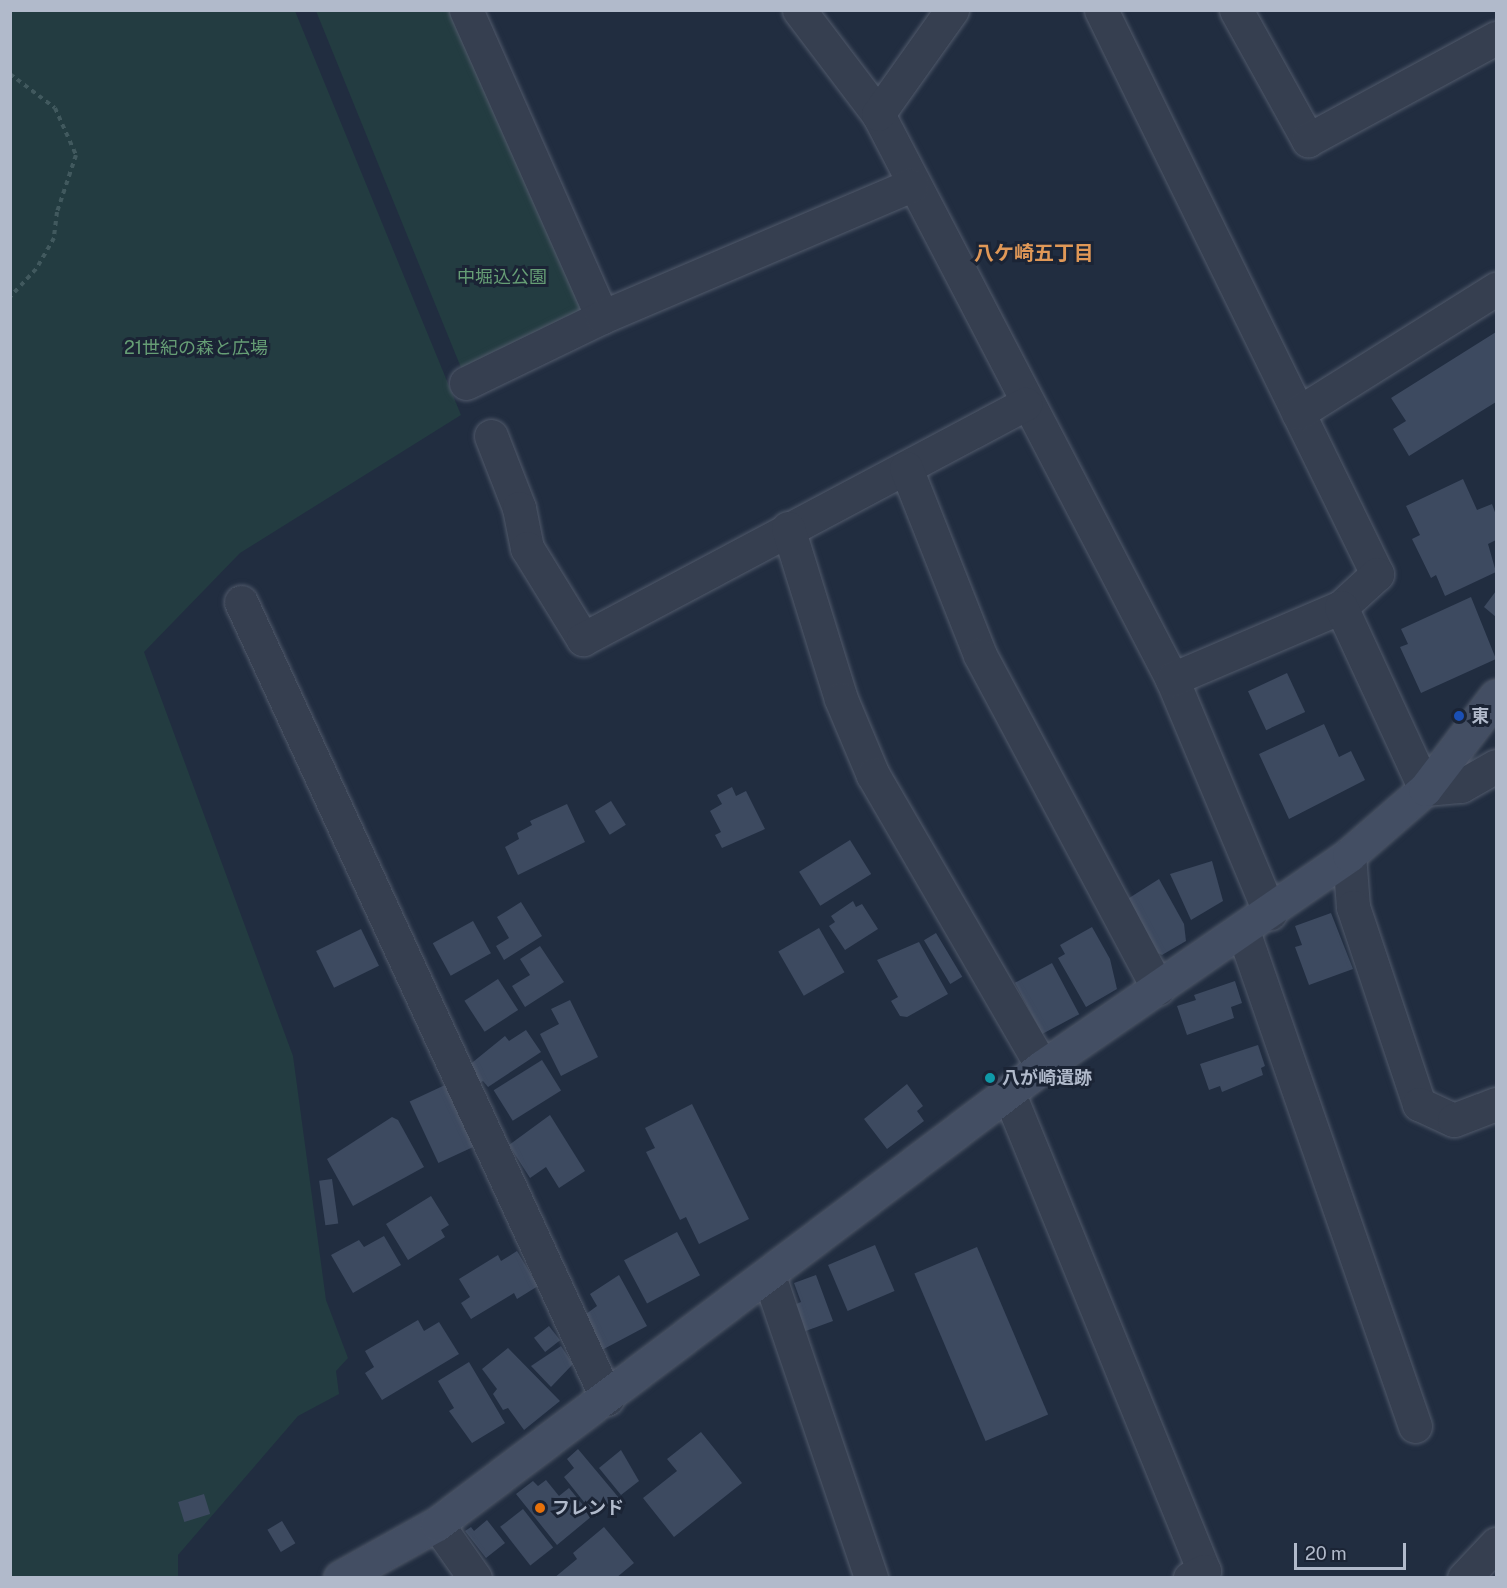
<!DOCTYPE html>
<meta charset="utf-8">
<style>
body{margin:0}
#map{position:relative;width:1507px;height:1588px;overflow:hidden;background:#212d40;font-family:"Public Sans","Noto Sans JP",sans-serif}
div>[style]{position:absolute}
.green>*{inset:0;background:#233c41}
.building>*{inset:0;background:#3d4a60;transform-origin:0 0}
.path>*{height:4px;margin-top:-2px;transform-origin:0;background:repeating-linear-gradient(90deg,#41595e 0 4.5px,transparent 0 9px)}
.roads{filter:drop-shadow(0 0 2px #515a6b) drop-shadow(0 0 2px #515a6b)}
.street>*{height:33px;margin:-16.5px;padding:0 16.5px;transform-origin:16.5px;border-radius:16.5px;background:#363f50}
.secondary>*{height:33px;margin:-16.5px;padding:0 16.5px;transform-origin:16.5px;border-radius:16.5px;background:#434e63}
.dots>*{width:16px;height:16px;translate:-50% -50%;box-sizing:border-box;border:3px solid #1b2435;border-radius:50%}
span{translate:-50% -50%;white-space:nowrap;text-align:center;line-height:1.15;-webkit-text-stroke:6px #1b2435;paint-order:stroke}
.park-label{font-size:18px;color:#669e75}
.poi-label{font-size:18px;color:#b1bacb;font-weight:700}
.left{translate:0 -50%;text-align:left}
.neighbourhood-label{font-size:20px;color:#e09857;font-weight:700}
.frame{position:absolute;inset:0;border:12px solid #b1bacb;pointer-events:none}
.scale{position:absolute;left:1294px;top:1543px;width:112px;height:27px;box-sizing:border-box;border:3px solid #b1bacb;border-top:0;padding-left:8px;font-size:18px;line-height:21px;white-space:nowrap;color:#b1bacb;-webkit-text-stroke:4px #1b2435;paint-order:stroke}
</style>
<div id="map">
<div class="green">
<i style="clip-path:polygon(11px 11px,295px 11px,461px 415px,240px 553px,144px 652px,293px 1056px,326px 1300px,348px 1358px,336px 1371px,339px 1394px,298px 1416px,178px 1555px,178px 1577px,11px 1578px)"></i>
<i style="clip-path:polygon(316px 11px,462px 11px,598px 315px,466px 380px)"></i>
</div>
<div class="building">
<i style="clip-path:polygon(1496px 332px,1496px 402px,1409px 456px,1393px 429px,1406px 421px,1391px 398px)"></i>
<i style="clip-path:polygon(1463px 479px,1477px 510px,1492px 504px,1496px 515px,1496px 540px,1488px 544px,1496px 572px,1445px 596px,1436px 575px,1431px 578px,1412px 539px,1420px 535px,1406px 506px)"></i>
<i style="clip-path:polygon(1496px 591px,1496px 617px,1484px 607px)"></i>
<i style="clip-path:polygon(1471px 597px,1496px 659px,1421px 693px,1400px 647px,1408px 644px,1401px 629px)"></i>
<i style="left:1287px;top:673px;width:43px;height:43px;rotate:65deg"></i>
<i style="clip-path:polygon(1324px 724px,1339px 757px,1351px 751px,1365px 780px,1289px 819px,1259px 754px)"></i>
<i style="clip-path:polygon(732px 787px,736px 796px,746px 791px,765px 829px,722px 848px,715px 835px,721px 832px,710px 811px,722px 804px,717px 795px)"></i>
<i style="left:611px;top:801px;width:28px;height:19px;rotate:58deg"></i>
<i style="clip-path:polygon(567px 804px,585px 842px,518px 875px,505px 847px,519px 839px,517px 833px,532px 825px,530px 821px)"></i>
<i style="left:850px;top:840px;width:40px;height:60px;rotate:58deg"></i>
<i style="clip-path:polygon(1212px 861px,1223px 901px,1191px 920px,1170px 874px)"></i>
<i style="clip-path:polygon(1159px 879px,1184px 924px,1186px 941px,1162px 955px,1151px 950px,1126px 900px)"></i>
<i style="clip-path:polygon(853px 901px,856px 907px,862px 904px,878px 929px,845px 950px,829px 926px,835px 922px,831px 916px)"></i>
<i style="clip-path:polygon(521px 902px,542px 936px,504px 960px,496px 946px,509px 938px,497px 917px)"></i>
<i style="clip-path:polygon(1331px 913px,1353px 969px,1309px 985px,1295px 947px,1302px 945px,1295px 926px)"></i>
<i style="left:473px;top:921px;width:37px;height:46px;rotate:61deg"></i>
<i style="clip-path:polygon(1092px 927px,1110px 959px,1117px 989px,1086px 1007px,1058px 958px,1065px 954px,1060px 945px)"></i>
<i style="left:819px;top:928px;width:51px;height:47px;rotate:60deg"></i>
<i style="left:361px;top:929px;width:41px;height:50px;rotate:64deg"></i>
<i style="left:936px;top:933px;width:51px;height:14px;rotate:59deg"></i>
<i style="clip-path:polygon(919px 942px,948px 994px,907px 1017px,900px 1016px,891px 1001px,898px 997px,877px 960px)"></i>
<i style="clip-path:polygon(540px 946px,564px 982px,525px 1007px,512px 986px,530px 975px,520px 959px)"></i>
<i style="left:1052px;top:963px;width:58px;height:42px;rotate:62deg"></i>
<i style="left:498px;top:979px;width:37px;height:40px;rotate:57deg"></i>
<i style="clip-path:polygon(1235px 981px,1242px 1003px,1231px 1007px,1234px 1018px,1187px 1035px,1177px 1006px,1196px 1000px,1194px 995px)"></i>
<i style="clip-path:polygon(570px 1000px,598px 1057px,561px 1076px,540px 1034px,559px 1024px,551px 1009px)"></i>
<i style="clip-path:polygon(526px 1030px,541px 1052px,488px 1087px,483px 1081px,479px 1083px,468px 1066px,505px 1036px,509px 1041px)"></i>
<i style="clip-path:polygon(1258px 1045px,1265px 1066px,1261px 1068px,1263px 1075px,1222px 1092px,1220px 1086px,1209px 1090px,1200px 1064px)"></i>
<i style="left:542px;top:1060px;width:36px;height:57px;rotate:58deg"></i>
<i style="clip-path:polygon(907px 1084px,923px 1106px,917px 1111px,924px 1121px,887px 1149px,864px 1119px)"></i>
<i style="left:445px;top:1085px;width:68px;height:39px;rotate:65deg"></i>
<i style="clip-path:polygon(692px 1104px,749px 1219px,699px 1244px,686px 1217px,680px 1220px,646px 1152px,655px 1148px,645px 1128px)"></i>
<i style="clip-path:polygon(550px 1115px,585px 1171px,559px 1188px,546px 1167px,530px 1178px,509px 1145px)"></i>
<i style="clip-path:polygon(392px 1117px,398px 1120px,424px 1167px,353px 1206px,327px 1159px)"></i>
<i style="left:332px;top:1179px;width:45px;height:13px;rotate:82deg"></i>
<i style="clip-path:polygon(431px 1196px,449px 1225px,441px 1230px,445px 1237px,408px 1260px,386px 1224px)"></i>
<i style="left:677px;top:1232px;width:49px;height:60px;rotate:62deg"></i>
<i style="clip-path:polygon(384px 1236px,401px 1265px,353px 1293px,331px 1255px,359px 1240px,364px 1247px)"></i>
<i style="left:875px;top:1245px;width:50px;height:51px;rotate:67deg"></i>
<i style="left:977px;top:1247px;width:182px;height:68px;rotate:67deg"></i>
<i style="clip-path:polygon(517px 1251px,538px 1286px,517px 1299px,514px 1293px,471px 1319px,461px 1303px,470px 1297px,459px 1279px,498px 1255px,501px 1261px)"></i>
<i style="clip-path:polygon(619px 1275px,647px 1326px,600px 1351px,582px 1317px,597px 1306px,590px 1294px)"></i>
<i style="clip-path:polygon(816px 1275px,833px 1321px,803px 1332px,794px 1305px,801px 1302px,794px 1283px)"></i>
<i style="clip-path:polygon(418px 1320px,424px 1331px,439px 1322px,459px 1354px,382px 1400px,365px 1373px,374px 1367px,365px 1351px)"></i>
<i style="left:549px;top:1326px;width:18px;height:19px;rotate:52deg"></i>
<i style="clip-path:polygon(561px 1346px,573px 1364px,551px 1387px,531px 1366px)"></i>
<i style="clip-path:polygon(508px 1348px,560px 1401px,524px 1430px,508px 1408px,503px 1410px,493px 1394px,497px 1389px,482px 1369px)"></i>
<i style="clip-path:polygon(469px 1362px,505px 1423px,472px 1443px,449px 1411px,454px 1408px,438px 1381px)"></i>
<i style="clip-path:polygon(701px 1432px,742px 1483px,674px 1537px,643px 1498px,677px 1471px,667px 1459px)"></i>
<i style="clip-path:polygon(578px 1449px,619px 1498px,596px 1517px,564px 1477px,574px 1468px,567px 1459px)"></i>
<i style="clip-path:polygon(621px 1450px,639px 1481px,621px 1495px,599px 1468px)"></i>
<i style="clip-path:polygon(546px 1480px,559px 1496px,569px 1488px,592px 1516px,557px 1545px,516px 1494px,533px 1481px,538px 1486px)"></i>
<i style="left:204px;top:1494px;width:21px;height:27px;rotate:73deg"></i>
<i style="left:523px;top:1509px;width:49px;height:29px;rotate:52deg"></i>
<i style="clip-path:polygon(487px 1520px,505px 1543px,486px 1558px,465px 1531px,471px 1527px,474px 1531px)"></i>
<i style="left:282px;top:1521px;width:26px;height:17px;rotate:59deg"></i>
<i style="clip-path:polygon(604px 1527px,634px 1563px,616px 1578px,554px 1578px,577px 1559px,573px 1553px)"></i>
</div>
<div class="path">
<i style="left:10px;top:74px;width:56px;rotate:37.1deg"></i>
<i style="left:55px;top:108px;width:51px;rotate:65.9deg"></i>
<i style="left:76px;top:155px;width:60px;rotate:108.4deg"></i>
<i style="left:57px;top:212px;width:26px;rotate:97deg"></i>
<i style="left:54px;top:238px;width:36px;rotate:120deg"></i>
<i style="left:36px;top:269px;width:38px;rotate:133deg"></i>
</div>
<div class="roads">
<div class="street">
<i style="left:466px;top:10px;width:336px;rotate:66.1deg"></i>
<i style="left:799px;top:10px;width:131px;rotate:52.8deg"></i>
<i style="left:878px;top:114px;width:637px;rotate:62.51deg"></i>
<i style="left:1172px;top:679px;width:254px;rotate:67.3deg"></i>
<i style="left:1101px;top:10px;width:628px;rotate:63.92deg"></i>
<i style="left:1377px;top:574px;width:49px;rotate:137.5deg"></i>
<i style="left:1341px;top:607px;width:184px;rotate:156.9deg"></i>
<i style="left:1236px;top:10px;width:149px;rotate:61deg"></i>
<i style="left:1308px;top:140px;width:214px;rotate:-28.5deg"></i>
<i style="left:878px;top:114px;width:128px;rotate:-54.6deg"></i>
<i style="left:466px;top:383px;width:151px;rotate:-25.9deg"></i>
<i style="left:602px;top:317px;width:336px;rotate:-23.1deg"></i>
<i style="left:1298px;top:413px;width:234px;rotate:-32.1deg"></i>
<i style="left:491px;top:436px;width:77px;rotate:68.7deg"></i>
<i style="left:519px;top:508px;width:41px;rotate:78.7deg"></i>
<i style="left:527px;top:548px;width:107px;rotate:58.4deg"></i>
<i style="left:583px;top:639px;width:501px;rotate:-28deg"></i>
<i style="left:906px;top:468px;width:201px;rotate:68.4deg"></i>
<i style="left:980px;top:655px;width:378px;rotate:61.9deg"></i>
<i style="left:788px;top:528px;width:179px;rotate:72.8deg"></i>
<i style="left:841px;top:699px;width:82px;rotate:67.2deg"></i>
<i style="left:873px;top:775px;width:337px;rotate:59.9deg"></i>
<i style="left:241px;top:602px;width:877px;rotate:65.33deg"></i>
<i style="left:1341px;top:607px;width:200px;rotate:65.2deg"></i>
<i style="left:1425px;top:789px;width:36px;rotate:-5deg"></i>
<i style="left:1461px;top:786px;width:40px;rotate:-29.7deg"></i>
<i style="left:1349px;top:855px;width:52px;rotate:85.6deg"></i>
<i style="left:1353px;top:907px;width:208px;rotate:71.5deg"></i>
<i style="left:1419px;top:1104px;width:38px;rotate:25deg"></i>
<i style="left:1454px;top:1120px;width:45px;rotate:-20.9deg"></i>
<i style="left:1243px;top:931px;width:524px;rotate:70.84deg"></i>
<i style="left:1009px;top:1094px;width:515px;rotate:67.77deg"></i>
<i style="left:1204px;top:1571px;width:16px;rotate:153deg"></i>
<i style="left:769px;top:1276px;width:319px;rotate:71.3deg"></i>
<i style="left:437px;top:1524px;width:66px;rotate:54.9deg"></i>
<i style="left:1464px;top:1578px;width:47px;rotate:-46.7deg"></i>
</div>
<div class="secondary">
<i style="left:340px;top:1578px;width:111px;rotate:-29.1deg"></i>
<i style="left:437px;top:1524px;width:758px;rotate:-37.07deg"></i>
<i style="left:1042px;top:1067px;width:373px;rotate:-34.6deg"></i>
<i style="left:1349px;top:855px;width:101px;rotate:-41deg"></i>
<i style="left:1425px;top:789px;width:117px;rotate:-52.6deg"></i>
</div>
</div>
<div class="dots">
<i style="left:1459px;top:716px;background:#1a4fb4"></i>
<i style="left:990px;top:1078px;background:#0f9aa8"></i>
<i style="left:540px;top:1508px;background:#e8710a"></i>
</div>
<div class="park-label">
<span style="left:502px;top:277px">中堀込公園</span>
<span style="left:196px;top:348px">21世紀の森と広場</span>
</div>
<div class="poi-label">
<span class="left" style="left:1471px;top:716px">東</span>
<span class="left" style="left:1002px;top:1078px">八が崎遺跡</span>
<span class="left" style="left:552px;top:1508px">フレンド</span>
</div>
<div class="neighbourhood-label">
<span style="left:1034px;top:253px">八ケ崎五丁目</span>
</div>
<div class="frame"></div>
<div class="scale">20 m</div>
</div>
